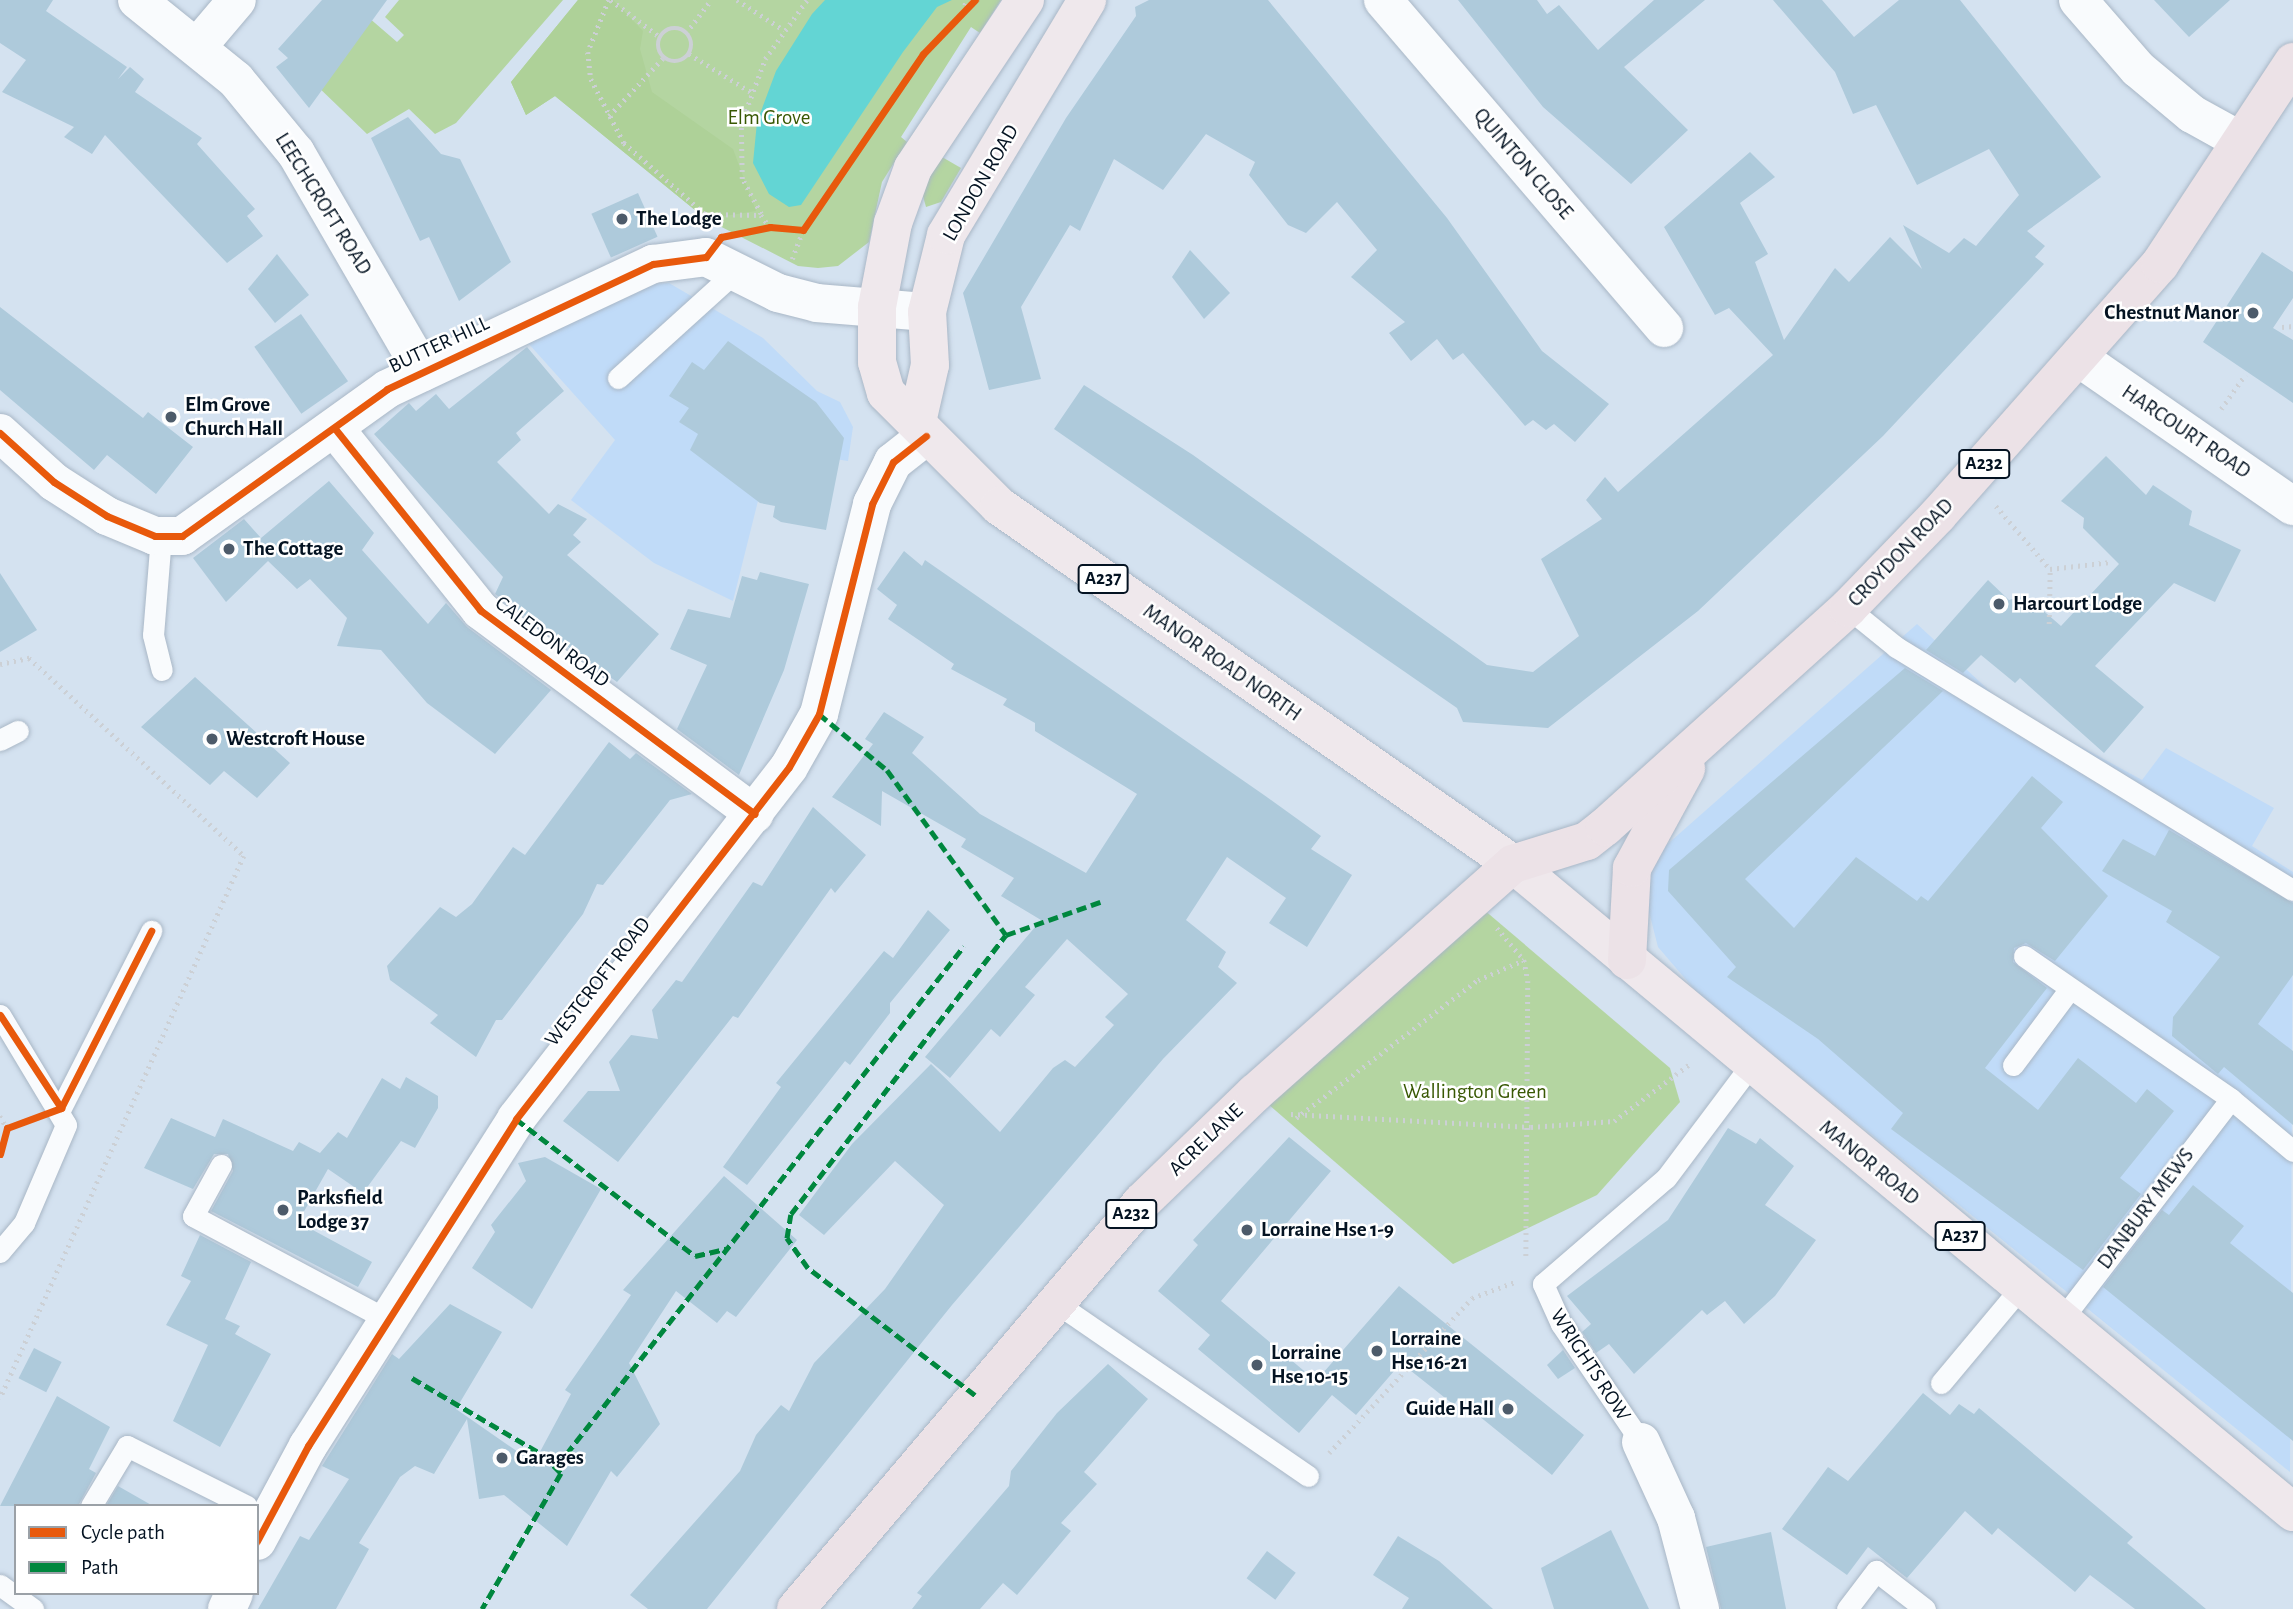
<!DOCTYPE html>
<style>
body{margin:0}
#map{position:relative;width:2293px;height:1609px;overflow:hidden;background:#d4e2f0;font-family:"Alegreya Sans",sans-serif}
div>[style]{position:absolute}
.built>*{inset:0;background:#c0dbf8}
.green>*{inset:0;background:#b4d5a1}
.forest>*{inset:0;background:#aed198}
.water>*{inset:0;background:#63d5d4}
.building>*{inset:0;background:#aecadb;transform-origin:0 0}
.path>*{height:4.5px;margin-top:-2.25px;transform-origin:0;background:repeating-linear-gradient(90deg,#ccd0d5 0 2px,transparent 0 7px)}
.path>.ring{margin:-2.25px;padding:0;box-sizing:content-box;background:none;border:4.5px solid #ccd0d5;border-radius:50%}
.roads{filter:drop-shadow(0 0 2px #a9b7c6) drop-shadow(0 0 2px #a9b7c6)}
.service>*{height:21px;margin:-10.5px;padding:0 10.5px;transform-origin:10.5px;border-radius:10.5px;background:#f9fbfd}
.minor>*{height:38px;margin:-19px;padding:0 19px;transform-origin:19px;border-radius:19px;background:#f9fbfd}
.primary>*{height:38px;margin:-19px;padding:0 19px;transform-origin:19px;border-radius:19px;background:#efe8ec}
.trunk>*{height:38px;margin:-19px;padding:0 19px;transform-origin:19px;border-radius:19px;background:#ece2e7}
.quiet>*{height:5px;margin-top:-2.5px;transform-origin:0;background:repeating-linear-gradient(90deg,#00873e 0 10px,transparent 0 15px)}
.cycleway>*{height:7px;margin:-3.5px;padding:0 3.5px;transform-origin:3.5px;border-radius:3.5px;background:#e8590c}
.dots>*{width:19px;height:19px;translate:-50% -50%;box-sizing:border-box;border:4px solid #fff;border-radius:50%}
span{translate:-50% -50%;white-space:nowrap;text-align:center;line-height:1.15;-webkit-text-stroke:5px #fff;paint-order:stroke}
.shield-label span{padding:2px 5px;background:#fff;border:2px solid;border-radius:5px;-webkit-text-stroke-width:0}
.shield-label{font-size:19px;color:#041322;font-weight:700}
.park-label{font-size:21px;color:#385803}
.street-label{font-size:21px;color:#041322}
.poi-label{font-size:21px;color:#041322;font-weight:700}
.left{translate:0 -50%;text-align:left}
.right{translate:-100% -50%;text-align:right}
.legend{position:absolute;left:14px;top:1504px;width:245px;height:91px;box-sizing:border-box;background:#fff;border:2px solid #9ba1a7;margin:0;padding:9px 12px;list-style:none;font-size:21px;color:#041322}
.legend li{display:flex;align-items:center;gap:14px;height:35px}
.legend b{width:35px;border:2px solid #9ba1a7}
</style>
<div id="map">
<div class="built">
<i style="clip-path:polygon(669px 283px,763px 338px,817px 391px,840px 402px,853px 427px,848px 461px,771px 449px,733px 601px,654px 563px,571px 500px,615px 440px,528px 343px,646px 284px)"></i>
<i style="clip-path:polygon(1917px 624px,2005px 705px,2142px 780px,2166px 748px,2274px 808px,2252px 846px,2293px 872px,2290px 1472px,1700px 996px,1658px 947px,1647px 904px,1654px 856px)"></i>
</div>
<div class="green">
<i style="clip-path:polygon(399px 0,563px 0,456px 123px,435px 134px,409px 109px,367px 134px,314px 83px,368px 17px,397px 42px,404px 35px,385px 17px)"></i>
<i style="clip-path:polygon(578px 0,1001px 0,980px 33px,971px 27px,901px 137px,907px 142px,882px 182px,869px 242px,838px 266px,818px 268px,798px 266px,706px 219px,555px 96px,526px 115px,511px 82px)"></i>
<i style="clip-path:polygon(942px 157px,961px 168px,941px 202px,926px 207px,921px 189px)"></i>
<i style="clip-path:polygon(1470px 898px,1670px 1068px,1680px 1102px,1597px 1195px,1453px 1264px,1261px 1098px)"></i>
</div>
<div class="forest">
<i style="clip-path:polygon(578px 0,613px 0,643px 31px,640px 49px,652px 92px,733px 149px,756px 211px,706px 219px,555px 96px,526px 115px,511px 82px)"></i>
</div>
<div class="water">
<i style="clip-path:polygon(952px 0,937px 7px,903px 52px,801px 205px,789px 207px,769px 194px,753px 163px,757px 122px,776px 71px,812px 14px,825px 0)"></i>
</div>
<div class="building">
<i style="clip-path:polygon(0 0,53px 0,46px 11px,127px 67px,118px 79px,130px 67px,144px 79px,135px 92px,202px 138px,197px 144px,255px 209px,247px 216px,263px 236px,227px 263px,105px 135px,92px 154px,64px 137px,74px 127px,2px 92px,26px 60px,0 43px)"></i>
<i style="clip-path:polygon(322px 0,387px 0,309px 108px,276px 67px,288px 58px,278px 49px)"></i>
<i style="clip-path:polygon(1149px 0,1268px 0,1447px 218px,1542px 351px,1609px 404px,1575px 442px,1554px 424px,1546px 430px,1533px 420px,1525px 426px,1463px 353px,1453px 360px,1437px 339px,1411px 361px,1389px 333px,1405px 322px,1351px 277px,1377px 250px,1337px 202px,1306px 233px,1288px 225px,1249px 175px,1255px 162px,1206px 134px,1163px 190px,1114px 159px,1080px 231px,1070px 225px,1021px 307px,1041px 379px,989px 390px,963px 293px,1066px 118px,1136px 16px,1135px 7px)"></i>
<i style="clip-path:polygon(1458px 0,1537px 0,1547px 14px,1559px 5px,1598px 50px,1654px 0,1705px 0,1624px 67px,1688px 130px,1631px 184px,1543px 107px)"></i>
<i style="clip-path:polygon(1773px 0,1822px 0,1854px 37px,1899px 0,1960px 0,2101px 177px,2027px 231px,2045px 246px,2035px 257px,2044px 264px,1883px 436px,1698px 611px,1548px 728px,1463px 722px,1457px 708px,1054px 429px,1084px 385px,1193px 455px,1487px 665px,1533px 672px,1579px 636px,1541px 559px,1602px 519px,1586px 500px,1605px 477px,1618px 492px,1773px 355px,1729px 308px,1715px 315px,1664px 227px,1750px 152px,1775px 177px,1740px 203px,1768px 254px,1755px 262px,1784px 340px,1835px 268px,1849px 282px,1890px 237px,1922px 269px,1903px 225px,1949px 253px,1964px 238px,1976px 246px,2019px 195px,1989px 149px,1917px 185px,1876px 105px,1853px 114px,1835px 72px)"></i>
<i style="clip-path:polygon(2154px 0,2230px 0,2189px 37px)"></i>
<i style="clip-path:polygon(408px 117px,441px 154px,460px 159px,511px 262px,459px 301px,429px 237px,420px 241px,371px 138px)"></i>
<i style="left:638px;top:193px;width:48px;height:51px;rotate:66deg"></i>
<i style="clip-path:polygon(1190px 250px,1230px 293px,1204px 319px,1172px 277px)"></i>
<i style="clip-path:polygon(2262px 252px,2293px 272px,2293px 298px,2273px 328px,2293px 340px,2293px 403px,2203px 342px)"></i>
<i style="clip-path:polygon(277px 254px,309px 295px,275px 323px,248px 289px)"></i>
<i style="clip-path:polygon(0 307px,143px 418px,148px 412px,193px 447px,156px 494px,107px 455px,94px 470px,0 390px)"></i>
<i style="left:301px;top:314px;width:82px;height:57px;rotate:55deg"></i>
<i style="clip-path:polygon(728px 341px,816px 402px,844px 438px,826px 530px,781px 522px,773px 517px,775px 506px,760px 503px,690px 450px,698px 434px,679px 422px,689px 408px,669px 396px,692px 362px,704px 370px)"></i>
<i style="clip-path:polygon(527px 347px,564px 391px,516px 433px,521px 440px,497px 462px,549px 514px,558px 504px,587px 519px,573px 535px,581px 542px,567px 555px,659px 634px,617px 682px,495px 594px,503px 577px,374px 434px,409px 403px,416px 411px,436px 394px,449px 409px)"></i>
<i style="clip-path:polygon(2106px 456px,2146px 495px,2153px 485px,2192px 511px,2189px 525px,2241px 550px,2215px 602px,2174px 583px,2095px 666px,2144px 707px,2104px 753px,2020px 678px,2015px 683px,1981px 655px,1963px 673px,1926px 650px,1988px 580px,2009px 600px,2025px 595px,2061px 626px,2119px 564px,2083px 528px,2084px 518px,2061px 501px)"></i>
<i style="clip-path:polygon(329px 481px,374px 533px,362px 550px,428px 624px,446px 603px,467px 627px,551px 690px,495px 754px,427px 703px,381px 650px,337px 646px,347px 618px,310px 579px,297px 589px,268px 561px,226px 602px,193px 558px,244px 519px,261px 538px)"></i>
<i style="clip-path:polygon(904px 551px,922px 566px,925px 560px,1264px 795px,1321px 836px,1311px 849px,1352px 875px,1307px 947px,1269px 923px,1286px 898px,1227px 857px,1186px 920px,1226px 952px,1218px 967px,1237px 983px,1163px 1059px,952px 1305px,707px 1609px,648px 1609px,630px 1595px,740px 1471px,756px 1435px,781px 1405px,789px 1411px,814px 1363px,885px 1289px,944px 1205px,895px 1161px,824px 1235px,799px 1215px,852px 1144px,931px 1064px,1000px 1132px,1053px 1068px,1065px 1060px,1075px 1067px,1114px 1025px,1105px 1017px,1128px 994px,1067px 939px,1025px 987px,1035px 995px,1000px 1037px,991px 1029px,950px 1078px,925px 1057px,1041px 920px,1001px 896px,1014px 878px,961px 847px,966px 839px,882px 791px,881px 826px,832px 797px,873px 744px,865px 739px,884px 712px,924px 737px,912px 753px,980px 814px,1086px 873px,1137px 794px,1035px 731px,1035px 723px,1003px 705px,1007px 699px,951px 669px,954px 664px,888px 619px,897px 605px,877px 589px)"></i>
<i style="clip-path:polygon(760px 572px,809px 584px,784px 670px,739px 775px,677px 729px,707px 665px,670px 649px,688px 609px,730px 618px,742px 576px,757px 580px)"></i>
<i style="clip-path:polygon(0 573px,37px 630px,0 652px)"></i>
<i style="clip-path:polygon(1905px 668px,1943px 691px,1745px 879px,1794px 928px,1856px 857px,1917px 901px,1921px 896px,1928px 901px,2032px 776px,2063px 802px,2041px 828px,2108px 896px,2055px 961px,2026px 943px,2014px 948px,2013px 962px,2047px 988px,1985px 1068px,2038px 1110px,2078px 1058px,2136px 1103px,2147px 1089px,2174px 1111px,2120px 1178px,2141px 1194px,2083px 1270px,1891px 1129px,1903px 1113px,1818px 1039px,1727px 977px,1736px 967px,1668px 891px,1669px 870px)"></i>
<i style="clip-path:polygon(195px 677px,290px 763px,257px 798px,224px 771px,210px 785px,141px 727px)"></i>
<i style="clip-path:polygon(609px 742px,630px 759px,636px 753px,692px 794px,670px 800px,603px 885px,597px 884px,583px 914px,502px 1020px,496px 1020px,476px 1057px,430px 1023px,438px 1015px,390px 980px,387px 966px,440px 907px,456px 917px,472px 904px,513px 847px,525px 855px)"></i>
<i style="clip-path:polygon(813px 807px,866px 855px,835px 893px,831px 888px,738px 1018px,733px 1016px,618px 1162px,563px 1121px,588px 1091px,620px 1091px,609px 1062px,631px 1035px,658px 1039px,652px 1010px,676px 980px,682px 982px,753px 882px,762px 886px)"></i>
<i style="clip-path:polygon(2169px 830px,2293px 903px,2293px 975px,2258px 1024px,2293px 1051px,2293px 1125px,2224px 1067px,2218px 1074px,2172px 1036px,2173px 1017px,2220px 957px,2166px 922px,2172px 911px,2102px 871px,2123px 839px,2155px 856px)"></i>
<i style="clip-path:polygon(928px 910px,950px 930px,890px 1003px,890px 1013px,850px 1065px,845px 1061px,747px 1185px,723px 1167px,781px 1087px,776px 1083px,884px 951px,893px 958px)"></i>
<i style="clip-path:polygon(406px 1077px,438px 1096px,438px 1108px,415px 1148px,401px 1141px,363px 1193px,328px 1169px,298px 1222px,372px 1262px,358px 1287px,211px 1211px,233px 1171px,228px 1154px,214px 1154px,193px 1189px,144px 1168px,171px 1118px,215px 1137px,223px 1119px,293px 1151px,299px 1142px,320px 1153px,338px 1132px,347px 1138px,382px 1078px,400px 1089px)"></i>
<i style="clip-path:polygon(1728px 1128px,1756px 1144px,1760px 1138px,1794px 1166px,1765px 1205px,1816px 1240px,1775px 1296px,1744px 1324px,1725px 1301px,1707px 1315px,1702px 1310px,1634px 1374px,1609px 1344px,1596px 1353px,1582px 1332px,1591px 1324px,1567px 1296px,1668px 1220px)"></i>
<i style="clip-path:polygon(1289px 1137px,1331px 1171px,1221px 1301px,1316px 1381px,1399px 1286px,1584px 1435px,1552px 1475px,1458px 1399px,1454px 1405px,1401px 1363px,1356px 1415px,1332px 1395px,1299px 1433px,1198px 1349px,1210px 1335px,1158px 1291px,1198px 1245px,1193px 1240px)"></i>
<i style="clip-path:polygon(545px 1157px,601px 1189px,532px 1309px,472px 1268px,495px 1232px,491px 1225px,526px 1181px,518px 1163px)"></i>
<i style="clip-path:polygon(724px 1176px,797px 1240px,736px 1317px,727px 1311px,717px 1323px,676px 1291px,629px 1363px,660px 1424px,617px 1477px,611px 1471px,567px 1546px,504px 1495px,479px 1499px,467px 1419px,434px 1474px,415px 1466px,400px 1477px,359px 1543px,369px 1549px,336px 1609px,258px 1609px,300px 1536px,309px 1540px,349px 1479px,322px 1466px,392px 1354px,399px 1359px,450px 1304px,502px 1332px,456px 1409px,534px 1463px,571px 1394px,565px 1390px,631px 1295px,623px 1290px)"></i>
<i style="clip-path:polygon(2193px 1185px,2244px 1226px,2230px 1243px,2293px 1293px,2293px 1441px,2103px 1287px,2162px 1210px,2169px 1215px)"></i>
<i style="clip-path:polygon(200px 1235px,251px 1262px,225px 1319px,240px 1326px,235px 1334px,271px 1354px,220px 1447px,173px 1421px,208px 1345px,166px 1325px,191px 1281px,181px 1276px)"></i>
<i style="left:34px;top:1348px;width:31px;height:34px;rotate:27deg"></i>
<i style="clip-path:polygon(1563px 1350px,1575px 1368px,1558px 1379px,1547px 1365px)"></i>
<i style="clip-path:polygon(1108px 1364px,1148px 1399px,1084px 1472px,1097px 1484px,1061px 1523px,1071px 1531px,1017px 1595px,1003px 1583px,980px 1609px,912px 1609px,922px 1596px,917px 1593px,1009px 1486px,1011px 1471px,1057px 1413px)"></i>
<i style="clip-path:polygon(1923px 1393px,1950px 1415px,1959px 1404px,1974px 1414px,1979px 1408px,2133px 1537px,2127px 1543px,2206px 1609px,2135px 1609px,2090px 1575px,2075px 1592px,1998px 1528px,1992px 1535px,1965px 1511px,1907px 1578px,1868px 1547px,1847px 1575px,1782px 1529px,1828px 1467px,1848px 1481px)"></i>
<i style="clip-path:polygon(57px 1396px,110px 1427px,89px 1469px,96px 1473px,78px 1506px,0 1506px)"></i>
<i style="clip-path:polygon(118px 1486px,153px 1506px,106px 1506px)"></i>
<i style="clip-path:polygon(1611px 1530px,1649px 1609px,1554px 1609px,1541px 1568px)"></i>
<i style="clip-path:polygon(1771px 1532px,1786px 1609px,1721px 1609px,1706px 1547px)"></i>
<i style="clip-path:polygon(1398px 1536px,1439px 1561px,1493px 1609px,1402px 1609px,1409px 1598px,1373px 1575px)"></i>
<i style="left:1267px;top:1551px;width:36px;height:34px;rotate:37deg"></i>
</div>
<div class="path">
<i style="left:609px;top:0;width:56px;rotate:112deg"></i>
<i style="left:588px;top:52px;width:27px;rotate:84deg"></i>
<i style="left:591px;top:79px;width:72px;rotate:62.7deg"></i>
<i style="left:624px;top:143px;width:108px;rotate:41.2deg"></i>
<i style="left:705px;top:214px;width:56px;rotate:1deg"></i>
<i style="left:761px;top:215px;width:15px;rotate:53deg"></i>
<i style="left:611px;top:0;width:61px;rotate:37.1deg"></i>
<i style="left:737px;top:0;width:56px;rotate:32.6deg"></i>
<i style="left:963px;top:12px;width:12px;rotate:-76deg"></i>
<i class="ring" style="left:658px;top:28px;width:29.5px;height:29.5px"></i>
<i style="left:686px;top:33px;width:41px;rotate:-52.9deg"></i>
<i style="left:689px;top:54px;width:73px;rotate:31.5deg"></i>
<i style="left:609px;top:116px;width:79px;rotate:-47deg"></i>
<i style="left:761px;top:214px;width:40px;rotate:-118deg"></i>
<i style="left:742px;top:179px;width:55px;rotate:-91deg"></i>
<i style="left:741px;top:124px;width:69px;rotate:-69.7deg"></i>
<i style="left:765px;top:59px;width:72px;rotate:-54.6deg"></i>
<i style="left:792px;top:259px;width:31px;rotate:-69deg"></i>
<i style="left:2282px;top:327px;width:11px;rotate:-5deg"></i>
<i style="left:2221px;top:409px;width:42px;rotate:-54.8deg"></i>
<i style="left:1996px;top:506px;width:83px;rotate:49.4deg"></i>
<i style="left:2049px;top:624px;width:55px;rotate:-89deg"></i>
<i style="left:2050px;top:569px;width:61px;rotate:-6.5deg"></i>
<i style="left:0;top:664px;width:30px;rotate:-12deg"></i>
<i style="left:29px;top:658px;width:292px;rotate:42.6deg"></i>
<i style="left:244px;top:856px;width:595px;rotate:114.2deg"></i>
<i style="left:1497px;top:928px;width:42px;rotate:49.8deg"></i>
<i style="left:1524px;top:960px;width:21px;rotate:79deg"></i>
<i style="left:1528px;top:981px;width:277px;rotate:90.4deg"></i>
<i style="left:1291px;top:1114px;width:240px;rotate:3.1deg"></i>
<i style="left:1531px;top:1127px;width:83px;rotate:-4.1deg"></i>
<i style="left:1614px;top:1121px;width:96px;rotate:-37deg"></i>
<i style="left:0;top:1116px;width:14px;rotate:60deg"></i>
<i style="left:1296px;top:1118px;width:228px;rotate:-37.2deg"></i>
<i style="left:1478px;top:980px;width:50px;rotate:-23.5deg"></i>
<i style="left:1329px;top:1453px;width:211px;rotate:-47.3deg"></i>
<i style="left:1472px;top:1298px;width:46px;rotate:-20.4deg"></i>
</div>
<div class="roads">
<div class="service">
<i style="left:618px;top:378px;width:156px;rotate:-42.2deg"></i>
<i style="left:161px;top:536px;width:99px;rotate:94.6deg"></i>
<i style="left:153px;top:635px;width:36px;rotate:76deg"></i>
<i style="left:1848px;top:608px;width:62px;rotate:39.1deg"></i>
<i style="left:1896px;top:647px;width:465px;rotate:31.5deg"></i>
<i style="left:0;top:740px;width:20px;rotate:-27deg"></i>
<i style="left:2024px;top:956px;width:252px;rotate:34.6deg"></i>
<i style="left:2231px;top:1099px;width:81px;rotate:40deg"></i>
<i style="left:0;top:1015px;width:128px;rotate:59deg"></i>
<i style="left:66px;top:1125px;width:107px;rotate:113.2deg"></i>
<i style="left:24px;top:1223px;width:38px;rotate:130deg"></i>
<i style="left:2013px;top:1065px;width:94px;rotate:-53.3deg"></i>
<i style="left:61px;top:1108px;width:199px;rotate:-63deg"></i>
<i style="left:221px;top:1165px;width:58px;rotate:118.8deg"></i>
<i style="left:193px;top:1216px;width:221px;rotate:28.1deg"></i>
<i style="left:1055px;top:1302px;width:307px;rotate:34.5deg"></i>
<i style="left:2062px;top:1319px;width:277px;rotate:-52.5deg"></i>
<i style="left:1941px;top:1383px;width:126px;rotate:-50.1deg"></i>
<i style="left:1641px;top:1442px;width:143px;rotate:-124.1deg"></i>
<i style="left:1561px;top:1324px;width:44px;rotate:-114.2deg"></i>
<i style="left:1543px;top:1284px;width:162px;rotate:-40.8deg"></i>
<i style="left:1666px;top:1178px;width:140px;rotate:-53.1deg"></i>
<i style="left:91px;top:1506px;width:70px;rotate:-59deg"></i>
<i style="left:127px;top:1446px;width:134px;rotate:26.6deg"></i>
<i style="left:0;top:1585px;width:41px;rotate:36deg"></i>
<i style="left:1847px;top:1609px;width:48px;rotate:-52.7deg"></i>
<i style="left:1876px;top:1571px;width:62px;rotate:37.8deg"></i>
</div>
<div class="minor">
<i style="left:137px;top:0;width:127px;rotate:38.9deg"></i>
<i style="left:236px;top:80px;width:94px;rotate:50.6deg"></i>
<i style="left:296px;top:153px;width:253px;rotate:59.9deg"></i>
<i style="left:1383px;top:0;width:432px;rotate:49.4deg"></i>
<i style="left:2078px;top:0;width:91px;rotate:49deg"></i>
<i style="left:2138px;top:69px;width:70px;rotate:39.8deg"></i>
<i style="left:2192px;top:114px;width:54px;rotate:29deg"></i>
<i style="left:198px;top:46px;width:60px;rotate:-49.7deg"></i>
<i style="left:2079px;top:358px;width:260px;rotate:34.7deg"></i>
<i style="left:336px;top:430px;width:231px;rotate:51.3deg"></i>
<i style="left:480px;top:610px;width:342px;rotate:36.6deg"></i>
<i style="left:0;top:433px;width:73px;rotate:42.2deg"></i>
<i style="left:54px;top:482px;width:63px;rotate:32.7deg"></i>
<i style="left:107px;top:516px;width:52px;rotate:22.6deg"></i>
<i style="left:155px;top:536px;width:27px"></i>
<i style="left:182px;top:536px;width:252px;rotate:-35.6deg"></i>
<i style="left:387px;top:389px;width:294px;rotate:-25.2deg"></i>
<i style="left:653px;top:264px;width:53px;rotate:-7.5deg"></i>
<i style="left:706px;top:257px;width:80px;rotate:26.6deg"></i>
<i style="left:778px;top:293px;width:40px;rotate:14.4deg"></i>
<i style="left:817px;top:303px;width:110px;rotate:4.7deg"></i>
<i style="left:1641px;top:1442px;width:84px;rotate:65.3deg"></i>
<i style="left:1676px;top:1518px;width:94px;rotate:75.2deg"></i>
<i style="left:257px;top:1541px;width:108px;rotate:-61.8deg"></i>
<i style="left:308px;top:1446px;width:388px;rotate:-57.5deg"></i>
<i style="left:516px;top:1119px;width:445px;rotate:-52.2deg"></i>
<i style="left:789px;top:767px;width:61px;rotate:-60.5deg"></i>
<i style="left:819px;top:714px;width:217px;rotate:-75.8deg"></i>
<i style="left:872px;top:504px;width:47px;rotate:-63.4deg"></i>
<i style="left:893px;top:462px;width:42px;rotate:-38.2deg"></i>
<i style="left:227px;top:1609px;width:17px;rotate:-66deg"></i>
</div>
<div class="primary">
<i style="left:1025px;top:0;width:202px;rotate:123.7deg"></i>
<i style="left:913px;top:168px;width:59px;rotate:110deg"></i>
<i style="left:893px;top:223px;width:86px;rotate:100.8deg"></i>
<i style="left:877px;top:307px;width:55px;rotate:90deg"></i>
<i style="left:877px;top:362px;width:32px;rotate:74deg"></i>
<i style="left:886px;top:393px;width:160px;rotate:45deg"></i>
<i style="left:999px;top:506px;width:626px;rotate:34.86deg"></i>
<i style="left:1513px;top:864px;width:1014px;rotate:39.72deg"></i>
<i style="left:917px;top:422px;width:58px;rotate:-77.2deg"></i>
<i style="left:930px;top:365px;width:53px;rotate:-93.2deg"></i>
<i style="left:927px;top:312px;width:79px;rotate:-76.1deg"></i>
<i style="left:946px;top:235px;width:274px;rotate:-59deg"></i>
</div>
<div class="trunk">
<i style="left:1627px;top:960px;width:92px;rotate:-86.9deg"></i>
<i style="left:1632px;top:868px;width:113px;rotate:-61.4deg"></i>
<i style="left:796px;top:1609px;width:534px;rotate:-49.63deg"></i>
<i style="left:1142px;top:1202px;width:157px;rotate:-44deg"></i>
<i style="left:1255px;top:1093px;width:345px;rotate:-41.6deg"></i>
<i style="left:1513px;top:864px;width:77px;rotate:-17.3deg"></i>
<i style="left:1587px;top:841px;width:23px;rotate:-38deg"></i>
<i style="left:1605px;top:827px;width:327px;rotate:-42deg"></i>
<i style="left:1848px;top:608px;width:129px;rotate:-45.9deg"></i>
<i style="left:1938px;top:515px;width:335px;rotate:-48.5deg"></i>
<i style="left:2160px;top:264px;width:242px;rotate:-56.6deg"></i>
</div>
</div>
<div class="quiet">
<i style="left:819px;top:714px;width:88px;rotate:39.5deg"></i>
<i style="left:887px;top:770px;width:203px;rotate:54.2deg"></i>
<i style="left:1006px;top:935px;width:100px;rotate:-19.3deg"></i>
<i style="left:516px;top:1119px;width:225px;rotate:37.4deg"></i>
<i style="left:695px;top:1256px;width:32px;rotate:-13deg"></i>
<i style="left:412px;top:1378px;width:152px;rotate:30.4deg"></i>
<i style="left:543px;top:1455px;width:25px;rotate:45deg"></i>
<i style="left:561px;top:1473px;width:157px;rotate:120.2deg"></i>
<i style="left:975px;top:1395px;width:210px;rotate:-142.7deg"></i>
<i style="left:808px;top:1268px;width:37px;rotate:-125deg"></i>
<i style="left:787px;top:1238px;width:24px;rotate:-81deg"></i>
<i style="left:791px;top:1214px;width:352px;rotate:-52.4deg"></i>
<i style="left:557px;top:1466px;width:660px;rotate:-51.95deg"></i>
</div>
<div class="cycleway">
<i style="left:336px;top:430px;width:231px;rotate:51.3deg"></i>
<i style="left:480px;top:610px;width:342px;rotate:36.6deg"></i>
<i style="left:0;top:433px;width:73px;rotate:42.2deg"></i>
<i style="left:54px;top:482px;width:63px;rotate:32.7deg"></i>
<i style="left:107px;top:516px;width:52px;rotate:22.6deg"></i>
<i style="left:155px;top:536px;width:27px"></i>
<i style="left:182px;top:536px;width:252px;rotate:-35.6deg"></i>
<i style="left:387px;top:389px;width:294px;rotate:-25.2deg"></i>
<i style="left:653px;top:264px;width:53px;rotate:-7.5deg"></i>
<i style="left:706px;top:257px;width:25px;rotate:-53deg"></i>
<i style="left:721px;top:237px;width:50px;rotate:-11.5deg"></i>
<i style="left:770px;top:227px;width:33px;rotate:5deg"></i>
<i style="left:803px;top:230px;width:213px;rotate:-55.7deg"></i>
<i style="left:923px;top:54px;width:75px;rotate:-46.1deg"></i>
<i style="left:0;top:1015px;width:111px;rotate:56.7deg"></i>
<i style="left:0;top:1154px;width:27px;rotate:-75deg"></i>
<i style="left:7px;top:1128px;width:58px;rotate:-20.3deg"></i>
<i style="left:61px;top:1108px;width:199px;rotate:-63deg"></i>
<i style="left:257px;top:1541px;width:108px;rotate:-61.8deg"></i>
<i style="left:308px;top:1446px;width:388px;rotate:-57.5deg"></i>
<i style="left:516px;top:1119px;width:445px;rotate:-52.2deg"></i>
<i style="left:789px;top:767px;width:61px;rotate:-60.5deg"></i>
<i style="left:819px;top:714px;width:217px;rotate:-75.8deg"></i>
<i style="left:872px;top:504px;width:47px;rotate:-63.4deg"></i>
<i style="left:893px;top:462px;width:42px;rotate:-38.2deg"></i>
</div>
<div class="dots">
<i style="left:622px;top:219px;background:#4d5b6a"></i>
<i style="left:2253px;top:313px;background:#4d5b6a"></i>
<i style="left:171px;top:417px;background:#4d5b6a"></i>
<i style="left:229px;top:549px;background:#4d5b6a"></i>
<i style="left:1999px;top:604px;background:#4d5b6a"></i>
<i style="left:212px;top:739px;background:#4d5b6a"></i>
<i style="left:283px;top:1210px;background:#4d5b6a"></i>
<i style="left:1247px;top:1230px;background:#4d5b6a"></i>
<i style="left:1377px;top:1351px;background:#4d5b6a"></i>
<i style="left:1257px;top:1365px;background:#4d5b6a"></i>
<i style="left:1508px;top:1409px;background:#4d5b6a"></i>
<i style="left:502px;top:1458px;background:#4d5b6a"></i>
</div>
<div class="shield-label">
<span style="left:1984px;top:464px">A232</span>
<span style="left:1103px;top:579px">A237</span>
<span style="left:1131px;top:1214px">A232</span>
<span style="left:1960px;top:1236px">A237</span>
</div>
<div class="park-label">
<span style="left:769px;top:118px">Elm Grove</span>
<span style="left:1475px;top:1092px">Wallington Green</span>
</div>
<div class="street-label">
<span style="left:1523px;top:164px;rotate:49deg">QUINTON CLOSE</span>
<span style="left:981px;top:183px;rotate:-60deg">LONDON ROAD</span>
<span style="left:323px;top:204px;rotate:58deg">LEECHCROFT ROAD</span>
<span style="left:439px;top:345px;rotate:-25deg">BUTTER HILL</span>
<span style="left:2186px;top:432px;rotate:34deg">HARCOURT ROAD</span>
<span style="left:1901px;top:553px;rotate:-46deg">CROYDON ROAD</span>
<span style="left:552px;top:642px;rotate:37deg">CALEDON ROAD</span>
<span style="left:1222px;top:663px;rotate:35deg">MANOR ROAD NORTH</span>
<span style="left:598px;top:982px;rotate:-52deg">WESTCROFT ROAD</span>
<span style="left:1206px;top:1140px;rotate:-44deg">ACRE LANE</span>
<span style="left:1869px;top:1163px;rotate:39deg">MANOR ROAD</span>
<span style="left:2146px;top:1209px;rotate:-53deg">DANBURY MEWS</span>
<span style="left:1590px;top:1365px;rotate:57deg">WRIGHTS ROW</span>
</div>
<div class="poi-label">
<span class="left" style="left:636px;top:219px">The Lodge</span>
<span class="right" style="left:2239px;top:313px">Chestnut Manor</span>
<span class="left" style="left:185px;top:417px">Elm Grove<br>Church Hall</span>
<span class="left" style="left:243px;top:549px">The Cottage</span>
<span class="left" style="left:2013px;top:604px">Harcourt Lodge</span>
<span class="left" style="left:226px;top:739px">Westcroft House</span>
<span class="left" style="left:297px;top:1210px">Parksfield<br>Lodge 37</span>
<span class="left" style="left:1261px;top:1230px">Lorraine Hse 1-9</span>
<span class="left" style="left:1391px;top:1351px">Lorraine<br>Hse 16-21</span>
<span class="left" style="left:1271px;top:1365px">Lorraine<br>Hse 10-15</span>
<span class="right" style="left:1494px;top:1409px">Guide Hall</span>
<span class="left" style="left:516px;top:1458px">Garages</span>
</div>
<ul class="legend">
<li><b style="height:9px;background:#e8590c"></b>Cycle path</li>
<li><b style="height:9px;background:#00873e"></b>Path</li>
</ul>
</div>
